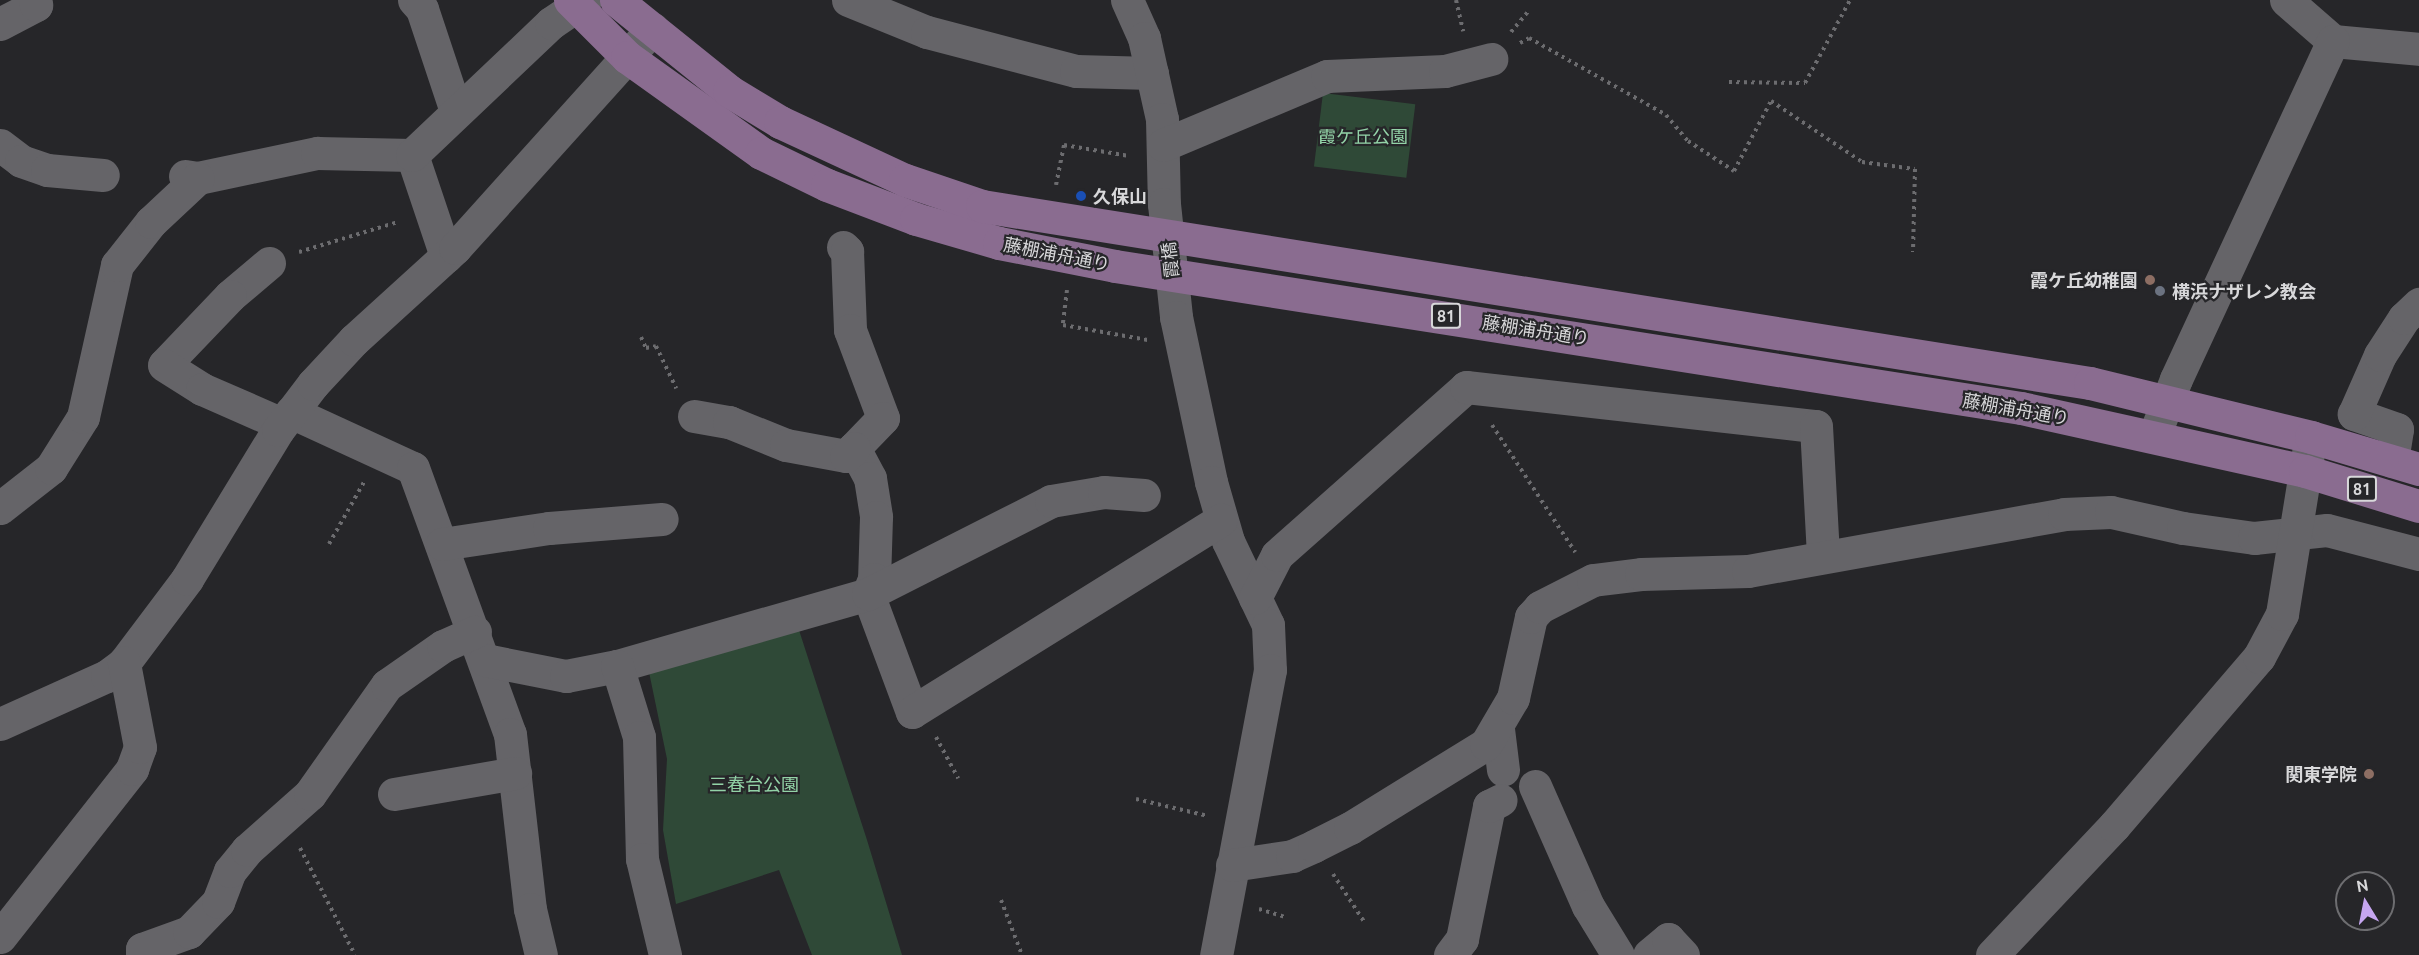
<!DOCTYPE html>
<meta charset="utf-8">
<style>
body{margin:0}
#map{position:relative;width:2419px;height:955px;overflow:hidden;background:#262629;font-family:Ubuntu,"Noto Sans JP",sans-serif}
div>[style]{position:absolute}
.green>*{inset:0;background:#2f4937;transform-origin:0 0}
.path>*{height:4px;margin-top:-2px;transform-origin:0;background:repeating-linear-gradient(90deg,#6c6c6f 0 3px,transparent 0 7.5px)}
.minor>*{height:33px;margin:-16.5px;padding:0 16.5px;transform-origin:16.5px;border-radius:16.5px;background:#656468}
.major>*{height:33px;margin:-16.5px;padding:0 16.5px;transform-origin:16.5px;border-radius:16.5px;background:#8a6c90}
.dots>*{width:16px;height:16px;translate:-50% -50%;box-sizing:border-box;border:3px solid #262629;border-radius:50%}
span{translate:-50% -50%;white-space:nowrap;text-align:center;line-height:1.15;-webkit-text-stroke:4.5px #262629;paint-order:stroke}
.shield-label span{padding:2px 4px;background:#262629;border:2px solid;border-radius:4px;-webkit-text-stroke-width:0}
.shield-label{font-size:16px;color:#d8d8da;font-weight:700}
.park-label{font-size:18px;color:#93d3a7}
.poi-label{font-size:18px;color:#d8d8da;font-weight:700}
.left{translate:0 -50%;text-align:left}
.right{translate:-100% -50%;text-align:right}
.street-label{font-size:18px;color:#d8d8da}
.north{position:absolute;left:2335px;top:871px;width:60px;height:60px;box-sizing:border-box;background:#262629;border:2px solid #6d6d70;border-radius:50%;rotate:350deg;font-size:16px;font-weight:700;line-height:24px;text-align:center;color:#d8d8da}
.north::after{content:'';display:block;margin:auto;width:21px;height:27px;background:#c6a6f0;clip-path:polygon(50% 0,100% 100%,50% 72%,0 100%)}
</style>
<div id="map">
<div class="green">
<i style="left:1323px;top:93px;width:93px;height:74px;rotate:7deg"></i>
<i style="clip-path:polygon(798px 627px,867px 840px,902px 955px,812px 955px,779px 870px,676px 904px,663px 830px,667px 759px,649px 672px)"></i>
</div>
<div class="path">
<i style="left:1456px;top:0;width:32px;rotate:77deg"></i>
<i style="left:1511px;top:32px;width:26px;rotate:-50deg"></i>
<i style="left:1520px;top:43px;width:10px;rotate:-29deg"></i>
<i style="left:1529px;top:38px;width:157px;rotate:29.3deg"></i>
<i style="left:1666px;top:115px;width:34px;rotate:50deg"></i>
<i style="left:1688px;top:141px;width:55px;rotate:33.1deg"></i>
<i style="left:1734px;top:171px;width:79px;rotate:-62.1deg"></i>
<i style="left:1771px;top:101px;width:110px;rotate:33.8deg"></i>
<i style="left:1862px;top:162px;width:53px;rotate:7.5deg"></i>
<i style="left:1915px;top:169px;width:83px;rotate:91.4deg"></i>
<i style="left:1729px;top:82px;width:76px;rotate:0.8deg"></i>
<i style="left:1805px;top:83px;width:94px;rotate:-61.5deg"></i>
<i style="left:1056px;top:185px;width:41px;rotate:-78.7deg"></i>
<i style="left:1064px;top:145px;width:66px;rotate:9.6deg"></i>
<i style="left:299px;top:252px;width:103px;rotate:-16.9deg"></i>
<i style="left:1067px;top:290px;width:35px;rotate:97deg"></i>
<i style="left:1063px;top:325px;width:86px;rotate:10deg"></i>
<i style="left:641px;top:337px;width:12px;rotate:66deg"></i>
<i style="left:646px;top:348px;width:10px;rotate:-11deg"></i>
<i style="left:656px;top:346px;width:47px;rotate:64.5deg"></i>
<i style="left:1492px;top:425px;width:152px;rotate:56.8deg"></i>
<i style="left:329px;top:544px;width:71px;rotate:-60.6deg"></i>
<i style="left:936px;top:737px;width:47px;rotate:61.8deg"></i>
<i style="left:1136px;top:799px;width:74px;rotate:13.3deg"></i>
<i style="left:300px;top:848px;width:120px;rotate:62.8deg"></i>
<i style="left:1333px;top:874px;width:59px;rotate:56.9deg"></i>
<i style="left:1001px;top:900px;width:59px;rotate:69.1deg"></i>
<i style="left:1259px;top:909px;width:27px;rotate:17deg"></i>
</div>
<div class="minor">
<i style="left:414px;top:0;width:12px;rotate:48deg"></i>
<i style="left:422px;top:9px;width:108px;rotate:71.6deg"></i>
<i style="left:848px;top:0;width:85px;rotate:22.1deg"></i>
<i style="left:927px;top:32px;width:154px;rotate:14.7deg"></i>
<i style="left:1076px;top:71px;width:76px;rotate:1.5deg"></i>
<i style="left:1127px;top:0;width:42px;rotate:65.9deg"></i>
<i style="left:1144px;top:38px;width:83px;rotate:77.5deg"></i>
<i style="left:1162px;top:119px;width:85px;rotate:88.7deg"></i>
<i style="left:1164px;top:204px;width:114px;rotate:83.9deg"></i>
<i style="left:1176px;top:317px;width:169px;rotate:78deg"></i>
<i style="left:1211px;top:482px;width:61px;rotate:73.9deg"></i>
<i style="left:1228px;top:541px;width:93px;rotate:64.5deg"></i>
<i style="left:1268px;top:625px;width:45px;rotate:87.5deg"></i>
<i style="left:1270px;top:670px;width:290px;rotate:100.7deg"></i>
<i style="left:2286px;top:0;width:62px;rotate:41.1deg"></i>
<i style="left:2333px;top:41px;width:86px;rotate:5.3deg"></i>
<i style="left:0;top:24px;width:41px;rotate:-27.8deg"></i>
<i style="left:36px;top:5px;width:5px;rotate:-101deg"></i>
<i style="left:0;top:145px;width:26px;rotate:37deg"></i>
<i style="left:21px;top:161px;width:28px;rotate:19deg"></i>
<i style="left:47px;top:170px;width:56px;rotate:5.1deg"></i>
<i style="left:1163px;top:145px;width:178px;rotate:-22.8deg"></i>
<i style="left:1327px;top:76px;width:118px;rotate:-2.4deg"></i>
<i style="left:1445px;top:71px;width:48px;rotate:-14.6deg"></i>
<i style="left:412px;top:155px;width:107px;rotate:71.4deg"></i>
<i style="left:185px;top:176px;width:13px;rotate:9deg"></i>
<i style="left:198px;top:178px;width:122px;rotate:-11.9deg"></i>
<i style="left:317px;top:153px;width:95px;rotate:1.2deg"></i>
<i style="left:412px;top:155px;width:192px;rotate:-43.5deg"></i>
<i style="left:551px;top:23px;width:41px;rotate:-34.1deg"></i>
<i style="left:843px;top:247px;width:6px;rotate:45deg"></i>
<i style="left:847px;top:251px;width:79px;rotate:87.8deg"></i>
<i style="left:850px;top:330px;width:94px;rotate:69.4deg"></i>
<i style="left:883px;top:418px;width:42px;rotate:134deg"></i>
<i style="left:854px;top:448px;width:34px;rotate:62deg"></i>
<i style="left:870px;top:478px;width:39px;rotate:81deg"></i>
<i style="left:876px;top:517px;width:62px;rotate:91.8deg"></i>
<i style="left:874px;top:579px;width:16px;rotate:112deg"></i>
<i style="left:868px;top:594px;width:126px;rotate:69.6deg"></i>
<i style="left:912px;top:712px;width:364px;rotate:-31.9deg"></i>
<i style="left:269px;top:263px;width:51px;rotate:139.8deg"></i>
<i style="left:230px;top:296px;width:95px;rotate:133.7deg"></i>
<i style="left:164px;top:365px;width:45px;rotate:32.3deg"></i>
<i style="left:202px;top:389px;width:87px;rotate:23.6deg"></i>
<i style="left:291px;top:412px;width:134px;rotate:24.7deg"></i>
<i style="left:413px;top:468px;width:283px;rotate:70deg"></i>
<i style="left:510px;top:734px;width:176px;rotate:83.5deg"></i>
<i style="left:530px;top:909px;width:47px;rotate:76.6deg"></i>
<i style="left:694px;top:416px;width:36px;rotate:10deg"></i>
<i style="left:729px;top:422px;width:61px;rotate:22deg"></i>
<i style="left:786px;top:445px;width:61px;rotate:10.4deg"></i>
<i style="left:846px;top:456px;width:11px;rotate:-45deg"></i>
<i style="left:2154px;top:436px;width:61px;rotate:-68.9deg"></i>
<i style="left:2176px;top:379px;width:373px;rotate:-65.1deg"></i>
<i style="left:2392px;top:461px;width:32px;rotate:-81deg"></i>
<i style="left:2397px;top:429px;width:46px;rotate:-160.8deg"></i>
<i style="left:2354px;top:414px;width:64px;rotate:-66.2deg"></i>
<i style="left:2380px;top:355px;width:44px;rotate:-57deg"></i>
<i style="left:2404px;top:318px;width:21px;rotate:-43deg"></i>
<i style="left:0;top:508px;width:65px;rotate:-38.1deg"></i>
<i style="left:51px;top:468px;width:60px;rotate:-57.9deg"></i>
<i style="left:83px;top:417px;width:156px;rotate:-77.4deg"></i>
<i style="left:117px;top:265px;width:55px;rotate:-51.7deg"></i>
<i style="left:151px;top:222px;width:64px;rotate:-43.1deg"></i>
<i style="left:442px;top:544px;width:108px;rotate:-8.5deg"></i>
<i style="left:549px;top:528px;width:113px;rotate:-4.6deg"></i>
<i style="left:1255px;top:598px;width:48px;rotate:-62.9deg"></i>
<i style="left:1277px;top:555px;width:253px;rotate:-41.6deg"></i>
<i style="left:1466px;top:387px;width:352px;rotate:6.4deg"></i>
<i style="left:1816px;top:426px;width:130px;rotate:86.9deg"></i>
<i style="left:485px;top:660px;width:83px;rotate:11.2deg"></i>
<i style="left:566px;top:676px;width:52px;rotate:-11.1deg"></i>
<i style="left:617px;top:666px;width:261px;rotate:-16deg"></i>
<i style="left:868px;top:594px;width:205px;rotate:-26.9deg"></i>
<i style="left:1051px;top:501px;width:54px;rotate:-9.6deg"></i>
<i style="left:1104px;top:492px;width:40px;rotate:4.3deg"></i>
<i style="left:617px;top:666px;width:74px;rotate:72.8deg"></i>
<i style="left:639px;top:737px;width:122px;rotate:88.6deg"></i>
<i style="left:642px;top:859px;width:99px;rotate:76.5deg"></i>
<i style="left:0;top:724px;width:117px;rotate:-24.2deg"></i>
<i style="left:107px;top:676px;width:21px;rotate:-37deg"></i>
<i style="left:124px;top:663px;width:105px;rotate:-53.1deg"></i>
<i style="left:187px;top:579px;width:175px;rotate:-58.6deg"></i>
<i style="left:278px;top:430px;width:58px;rotate:-52.7deg"></i>
<i style="left:313px;top:384px;width:60px;rotate:-47deg"></i>
<i style="left:354px;top:340px;width:137px;rotate:-42.3deg"></i>
<i style="left:455px;top:248px;width:295px;rotate:-48deg"></i>
<i style="left:1498px;top:729px;width:41px;rotate:83deg"></i>
<i style="left:1535px;top:786px;width:131px;rotate:66.2deg"></i>
<i style="left:1588px;top:906px;width:57px;rotate:58.5deg"></i>
<i style="left:394px;top:794px;width:123px;rotate:-9.8deg"></i>
<i style="left:1232px;top:865px;width:61px;rotate:-8.5deg"></i>
<i style="left:1292px;top:856px;width:24px;rotate:-24deg"></i>
<i style="left:1314px;top:846px;width:40px;rotate:-26.6deg"></i>
<i style="left:1350px;top:828px;width:160px;rotate:-31.7deg"></i>
<i style="left:1486px;top:744px;width:53px;rotate:-59.6deg"></i>
<i style="left:1513px;top:698px;width:83px;rotate:-77.5deg"></i>
<i style="left:1531px;top:617px;width:13px;rotate:-48deg"></i>
<i style="left:1540px;top:607px;width:59px;rotate:-27deg"></i>
<i style="left:1593px;top:580px;width:48px;rotate:-7.1deg"></i>
<i style="left:1641px;top:574px;width:107px;rotate:-1.6deg"></i>
<i style="left:1748px;top:571px;width:321px;rotate:-10.2deg"></i>
<i style="left:2064px;top:514px;width:47px;rotate:-2.4deg"></i>
<i style="left:2111px;top:512px;width:74px;rotate:12.5deg"></i>
<i style="left:2183px;top:528px;width:72px;rotate:8deg"></i>
<i style="left:2254px;top:538px;width:73px;rotate:-6.3deg"></i>
<i style="left:2327px;top:530px;width:95px;rotate:14.6deg"></i>
<i style="left:0;top:937px;width:214px;rotate:-51.8deg"></i>
<i style="left:132px;top:769px;width:23px;rotate:-70deg"></i>
<i style="left:140px;top:747px;width:86px;rotate:-100.8deg"></i>
<i style="left:142px;top:955px;width:6px;rotate:-90deg"></i>
<i style="left:142px;top:949px;width:50px;rotate:-19.9deg"></i>
<i style="left:189px;top:932px;width:42px;rotate:-46deg"></i>
<i style="left:218px;top:902px;width:33px;rotate:-69deg"></i>
<i style="left:230px;top:871px;width:27px;rotate:-51deg"></i>
<i style="left:247px;top:850px;width:84px;rotate:-41.6deg"></i>
<i style="left:310px;top:794px;width:133px;rotate:-54.8deg"></i>
<i style="left:387px;top:685px;width:68px;rotate:-34.9deg"></i>
<i style="left:443px;top:646px;width:35px;rotate:-24deg"></i>
<i style="left:1450px;top:955px;width:20px;rotate:-53deg"></i>
<i style="left:1462px;top:939px;width:136px;rotate:-78.5deg"></i>
<i style="left:1489px;top:806px;width:13px;rotate:-27deg"></i>
<i style="left:1649px;top:955px;width:25px;rotate:-40deg"></i>
<i style="left:1668px;top:939px;width:22px;rotate:47deg"></i>
<i style="left:1992px;top:955px;width:178px;rotate:-46.6deg"></i>
<i style="left:2114px;top:826px;width:223px;rotate:-49.4deg"></i>
<i style="left:2259px;top:657px;width:49px;rotate:-61.9deg"></i>
<i style="left:2282px;top:614px;width:174px;rotate:-80.8deg"></i>
</div>
<div class="major">
<i style="left:570px;top:0;width:81px;rotate:45deg"></i>
<i style="left:627px;top:57px;width:165px;rotate:35.6deg"></i>
<i style="left:761px;top:153px;width:73px;rotate:25.9deg"></i>
<i style="left:827px;top:185px;width:95px;rotate:20.9deg"></i>
<i style="left:916px;top:219px;width:86px;rotate:16.1deg"></i>
<i style="left:999px;top:243px;width:118px;rotate:11.2deg"></i>
<i style="left:1115px;top:266px;width:917px;rotate:8.91deg"></i>
<i style="left:2021px;top:408px;width:291px;rotate:12.5deg"></i>
<i style="left:2305px;top:471px;width:119px;rotate:17.1deg"></i>
<i style="left:616px;top:0;width:145px;rotate:38.8deg"></i>
<i style="left:729px;top:91px;width:60px;rotate:31.3deg"></i>
<i style="left:780px;top:122px;width:138px;rotate:24.9deg"></i>
<i style="left:905px;top:180px;width:81px;rotate:18.7deg"></i>
<i style="left:982px;top:206px;width:1122px;rotate:9.08deg"></i>
<i style="left:2090px;top:383px;width:228px;rotate:13.7deg"></i>
<i style="left:2311px;top:437px;width:113px;rotate:16.5deg"></i>
</div>
<div class="dots">
<i style="left:1081px;top:196px;background:#1a4fb4"></i>
<i style="left:2150px;top:280px;background:#8d6e63"></i>
<i style="left:2160px;top:291px;background:#6b7280"></i>
<i style="left:2369px;top:774px;background:#8d6e63"></i>
</div>
<div class="shield-label">
<span style="left:1446px;top:316px">81</span>
<span style="left:2362px;top:489px">81</span>
</div>
<div class="park-label">
<span style="left:1363px;top:136px">霞ケ丘公園</span>
<span style="left:754px;top:784px">三春台公園</span>
</div>
<div class="poi-label">
<span class="left" style="left:1093px;top:196px">久保山</span>
<span class="right" style="left:2138px;top:280px">霞ケ丘幼稚園</span>
<span class="left" style="left:2172px;top:291px">横浜ナザレン教会</span>
<span class="right" style="left:2357px;top:774px">関東学院</span>
</div>
<div class="street-label">
<span style="left:1057px;top:254px;rotate:11deg">藤棚浦舟通り</span>
<span style="left:1170px;top:260px;rotate:-96deg">霞橋</span>
<span style="left:1536px;top:330px;rotate:9deg">藤棚浦舟通り</span>
<span style="left:2016px;top:409px;rotate:10deg">藤棚浦舟通り</span>
</div>
<div class="north">N</div>
</div>
